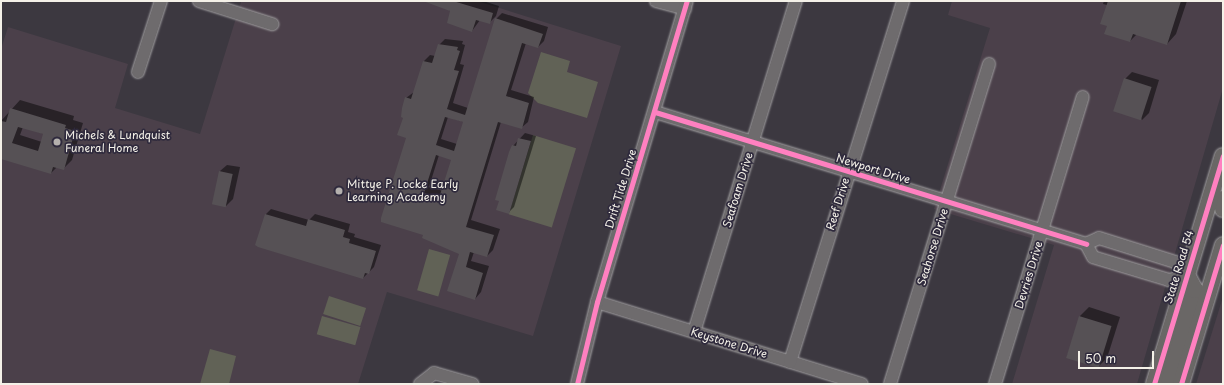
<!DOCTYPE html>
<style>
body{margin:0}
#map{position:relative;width:1224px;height:385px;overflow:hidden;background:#3c3840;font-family:"Playpen Sans",sans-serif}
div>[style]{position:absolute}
.built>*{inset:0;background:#4b404a}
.green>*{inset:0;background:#616256;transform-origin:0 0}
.shadow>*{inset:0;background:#0007}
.building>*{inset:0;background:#565155;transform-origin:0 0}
.roads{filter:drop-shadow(0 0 1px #9f9d9f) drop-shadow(0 0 1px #9f9d9f)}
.minor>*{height:12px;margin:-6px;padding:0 6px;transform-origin:6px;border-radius:6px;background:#6e6b6d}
.major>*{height:16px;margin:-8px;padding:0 8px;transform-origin:8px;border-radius:8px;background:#6a6766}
.cycleway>*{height:5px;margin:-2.5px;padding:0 2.5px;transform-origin:2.5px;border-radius:2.5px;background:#ff80c0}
.dots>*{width:11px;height:11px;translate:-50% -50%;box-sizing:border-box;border:2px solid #2f2a3d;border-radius:50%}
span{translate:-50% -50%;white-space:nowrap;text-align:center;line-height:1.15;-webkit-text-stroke:3.5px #2f2a3d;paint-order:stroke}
.poi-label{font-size:11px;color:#f4f1e8}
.left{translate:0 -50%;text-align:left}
.street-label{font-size:11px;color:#f4f1e8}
.frame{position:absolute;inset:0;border:2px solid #f4f1e8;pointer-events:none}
.scale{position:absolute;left:1078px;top:351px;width:76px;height:18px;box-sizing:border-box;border:2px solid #f4f1e8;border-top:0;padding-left:5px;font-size:12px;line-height:14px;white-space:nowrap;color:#f4f1e8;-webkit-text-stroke:3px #2f2a3d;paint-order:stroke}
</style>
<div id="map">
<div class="built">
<i style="clip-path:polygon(237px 1px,477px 1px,621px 46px,533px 336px,387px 292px,358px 384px,1px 384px,1px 49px,8px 27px,128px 64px,115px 108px,200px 134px,241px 2px)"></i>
<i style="clip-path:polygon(952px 1px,1223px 1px,1223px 88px,1137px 384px,1012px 384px,1054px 245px,934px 209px,990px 28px,948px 15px)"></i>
<i style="clip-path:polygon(1223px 297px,1223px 384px,1196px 384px)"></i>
</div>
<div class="green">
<i style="clip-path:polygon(541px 52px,570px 61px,567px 72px,598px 82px,587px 118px,538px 103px,528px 93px)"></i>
<i style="left:533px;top:135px;width:45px;height:83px;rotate:17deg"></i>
<i style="left:429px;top:249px;width:22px;height:43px;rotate:16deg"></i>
<i style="left:329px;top:296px;width:39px;height:19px;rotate:18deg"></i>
<i style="left:322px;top:316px;width:40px;height:19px;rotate:16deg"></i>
<i style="clip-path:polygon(210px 349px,236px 356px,229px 384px,200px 384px)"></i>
</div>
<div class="shadow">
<i style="clip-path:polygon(439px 1px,483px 1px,499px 6px,496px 16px,489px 23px,480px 20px,472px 31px)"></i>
<i style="clip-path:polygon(1104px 1px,1187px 1px,1176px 34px,1167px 44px,1137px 34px,1130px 41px,1108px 25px,1107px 5px,1103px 4px)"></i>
<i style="clip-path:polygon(evenodd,502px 13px,548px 27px,544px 41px,538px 47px,526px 43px,511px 90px,534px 97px,528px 122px,521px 128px,501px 122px,471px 220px,500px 229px,493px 250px,487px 256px,474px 252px,471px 261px,489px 266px,481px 292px,475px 299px,460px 253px,424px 238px,404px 117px,406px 98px,414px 92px,424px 61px,430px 55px,435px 56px,439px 45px,445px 39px,463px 41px,462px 44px,465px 45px,460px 64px,464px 65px,453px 103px,468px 108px,496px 19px,502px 13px,448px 117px,464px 122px,457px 144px,441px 139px,448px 117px,502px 13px,439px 155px,452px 159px,443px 191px,429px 187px,439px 155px)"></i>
<i style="clip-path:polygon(1132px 72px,1159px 80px,1149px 113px,1142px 120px,1125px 79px)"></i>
<i style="clip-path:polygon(evenodd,20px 100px,74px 116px,73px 120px,83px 123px,72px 160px,63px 169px,57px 167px,51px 173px,1px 158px,1px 121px,20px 100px,23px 127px,44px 134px,42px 142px,20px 135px,23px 127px)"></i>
<i style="clip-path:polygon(525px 133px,536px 136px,514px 207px,508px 213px,513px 146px)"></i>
<i style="clip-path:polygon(227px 165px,240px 167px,233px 199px,226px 206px,220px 171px)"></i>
<i style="clip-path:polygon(271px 209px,309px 220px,315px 214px,350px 224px,348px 232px,355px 234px,354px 237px,381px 245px,374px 267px,363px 278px,257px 244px,266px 214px)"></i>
<i style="clip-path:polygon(1089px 307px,1120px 317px,1107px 358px,1098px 367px,1067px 357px,1080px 316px)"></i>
</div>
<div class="building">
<i style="clip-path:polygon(423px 1px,453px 1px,493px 13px,490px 24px,476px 20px,472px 32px,447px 23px,450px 11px)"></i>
<i style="clip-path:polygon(1108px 1px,1181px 1px,1167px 45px,1133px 34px,1130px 42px,1104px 34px,1107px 26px,1100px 24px)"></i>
<i style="clip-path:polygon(evenodd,495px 18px,543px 34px,538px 48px,522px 43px,506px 96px,529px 103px,522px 129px,498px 122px,466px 227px,494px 235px,487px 257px,470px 252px,466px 267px,483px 273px,475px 300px,447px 291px,459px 254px,422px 238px,423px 235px,381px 222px,381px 218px,406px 138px,397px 135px,403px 118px,401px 117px,402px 108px,405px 97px,411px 99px,423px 61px,432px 63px,438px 44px,458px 47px,457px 50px,460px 51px,454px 70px,459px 71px,447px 109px,465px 115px,495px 18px,445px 117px,463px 122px,454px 151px,436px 145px,445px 117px,495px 18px,436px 155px,451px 160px,439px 198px,424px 193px,436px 155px)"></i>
<i style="left:1124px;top:78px;width:29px;height:35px;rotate:18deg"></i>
<i style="clip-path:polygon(evenodd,10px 108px,66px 125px,65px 128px,75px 131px,64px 170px,53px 167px,51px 174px,1px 159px,1px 121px,6px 122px,10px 108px,18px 127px,43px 134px,38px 151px,12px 143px,18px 127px)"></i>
<i style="clip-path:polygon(518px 138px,531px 141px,509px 214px,496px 210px,499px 201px,495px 200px,509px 152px,512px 145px,516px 146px)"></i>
<i style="left:219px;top:171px;width:14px;height:34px;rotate:12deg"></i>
<i style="clip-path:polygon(265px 214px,306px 226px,308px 219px,345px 230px,343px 237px,350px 239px,349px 243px,376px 251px,369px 274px,365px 273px,363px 279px,258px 247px,255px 245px)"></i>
<i style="left:1079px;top:316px;width:34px;height:44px;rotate:17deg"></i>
</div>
<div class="roads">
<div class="minor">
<i style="left:199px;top:1px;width:77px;rotate:17.5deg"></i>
<i style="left:656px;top:1px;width:30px;rotate:15deg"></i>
<i style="left:138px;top:72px;width:75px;rotate:-72.1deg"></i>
<i style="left:655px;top:112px;width:451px;rotate:17deg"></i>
<i style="left:1099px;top:238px;width:80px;rotate:17.5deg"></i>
<i style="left:1175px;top:262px;width:18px;rotate:47deg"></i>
<i style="left:1187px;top:275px;width:19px;rotate:164deg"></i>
<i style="left:1169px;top:280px;width:79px;rotate:-163.2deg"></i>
<i style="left:1093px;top:257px;width:15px;rotate:-118deg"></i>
<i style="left:1086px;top:244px;width:14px;rotate:-25deg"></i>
<i style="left:597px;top:302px;width:277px;rotate:17.2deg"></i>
<i style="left:694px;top:332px;width:346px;rotate:-72.9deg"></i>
<i style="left:790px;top:362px;width:378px;rotate:-72.6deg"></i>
<i style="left:420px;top:384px;width:18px;rotate:-38deg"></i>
<i style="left:434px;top:373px;width:40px;rotate:16deg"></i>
<i style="left:577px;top:384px;width:84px;rotate:-76.3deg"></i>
<i style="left:597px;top:302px;width:314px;rotate:-73.4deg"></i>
<i style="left:890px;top:384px;width:335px;rotate:-72.8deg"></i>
<i style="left:995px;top:384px;width:300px;rotate:-73deg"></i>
</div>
<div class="major">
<i style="left:1223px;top:199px;width:10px;rotate:90deg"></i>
<i style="left:1154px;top:384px;width:238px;rotate:-73.2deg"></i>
<i style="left:1169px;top:384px;width:98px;rotate:-74.5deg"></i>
<i style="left:1195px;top:290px;width:17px;rotate:-118deg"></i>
<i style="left:1181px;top:384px;width:145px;rotate:-73.2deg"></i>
</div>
</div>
<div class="cycleway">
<i style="left:655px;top:112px;width:451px;rotate:17deg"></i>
<i style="left:577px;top:384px;width:84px;rotate:-76.3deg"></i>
<i style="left:597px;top:302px;width:314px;rotate:-73.4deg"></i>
<i style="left:1154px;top:384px;width:238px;rotate:-73.2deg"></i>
<i style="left:1181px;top:384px;width:145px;rotate:-73.2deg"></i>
</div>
<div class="dots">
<i style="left:57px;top:142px;background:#b4b0ad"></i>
<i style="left:339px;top:191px;background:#b4b0ad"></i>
</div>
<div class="poi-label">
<span class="left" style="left:65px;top:142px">Michels &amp; Lundquist<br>Funeral Home</span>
<span class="left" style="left:347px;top:191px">Mittye P. Locke Early<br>Learning Academy</span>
</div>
<div class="street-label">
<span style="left:873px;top:169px;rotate:17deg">Newport Drive</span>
<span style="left:621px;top:189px;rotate:-73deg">Drift Tide Drive</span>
<span style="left:738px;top:190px;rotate:-73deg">Seafoam Drive</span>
<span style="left:838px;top:204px;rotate:-73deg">Reef Drive</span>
<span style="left:933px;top:247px;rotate:-73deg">Seahorse Drive</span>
<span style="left:1179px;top:267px;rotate:-73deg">State Road 54</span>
<span style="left:1029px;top:275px;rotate:-73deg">Devries Drive</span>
<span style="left:729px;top:343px;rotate:17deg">Keystone Drive</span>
</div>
<div class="frame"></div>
<div class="scale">50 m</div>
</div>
